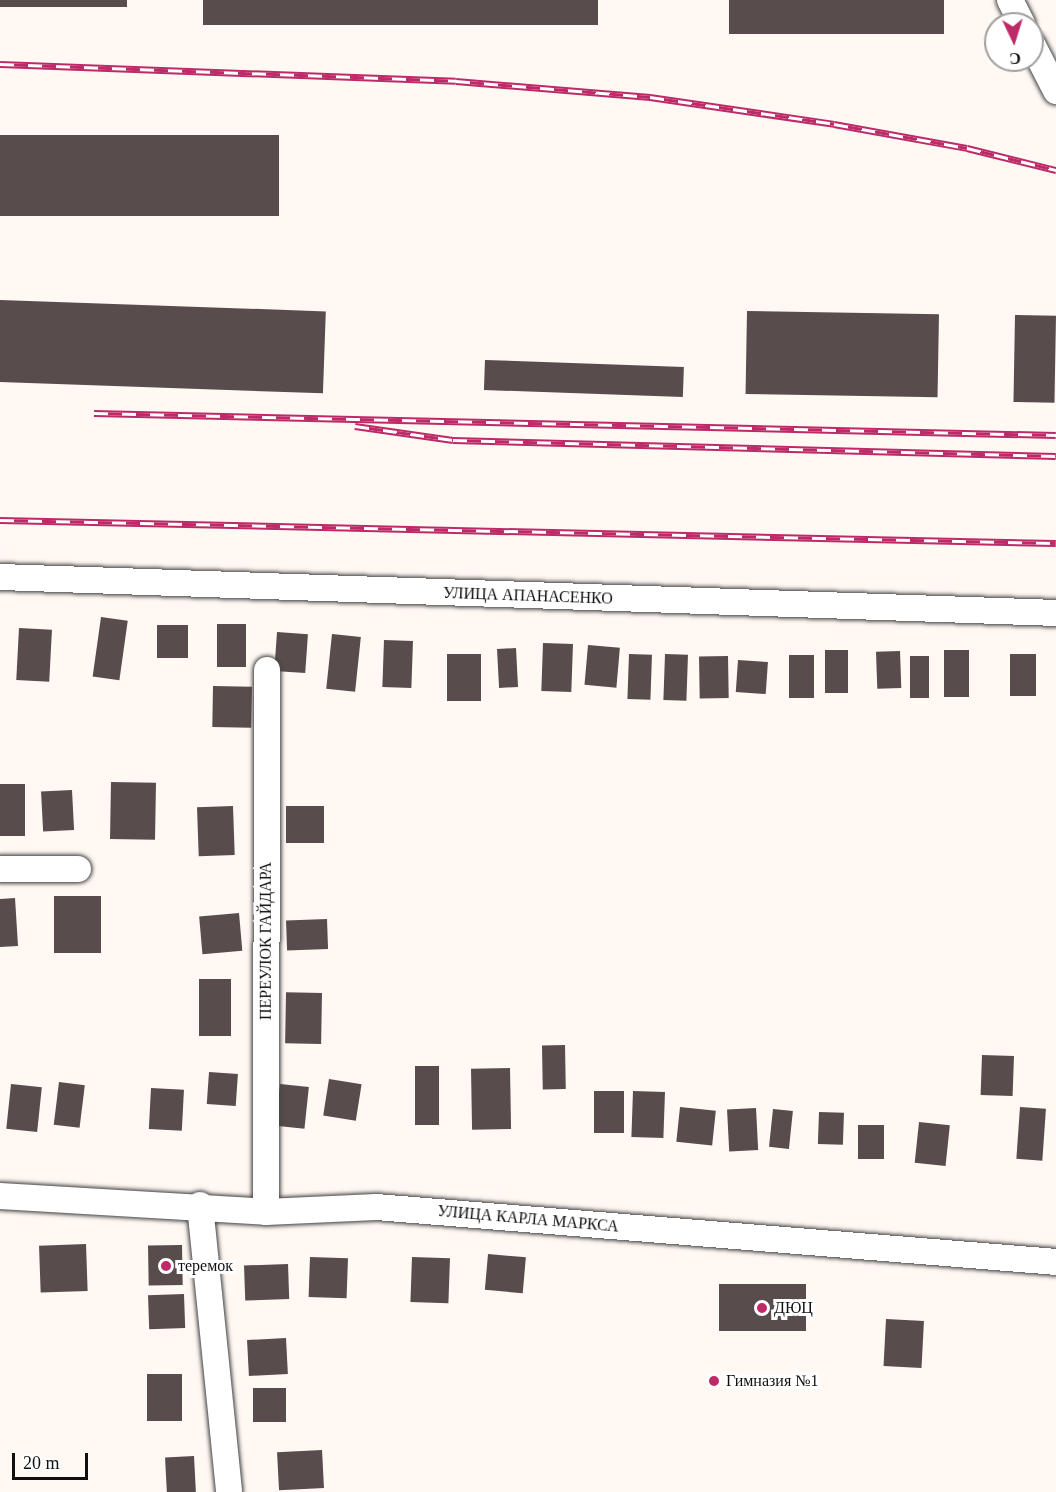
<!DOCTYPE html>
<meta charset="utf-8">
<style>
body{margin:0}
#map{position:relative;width:1056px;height:1492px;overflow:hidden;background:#fff8f3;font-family:Georgia,serif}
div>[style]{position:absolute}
.building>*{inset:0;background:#584c4c;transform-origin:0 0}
.roads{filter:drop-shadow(0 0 2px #434343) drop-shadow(0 0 2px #434343)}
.minor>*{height:26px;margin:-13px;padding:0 13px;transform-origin:13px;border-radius:13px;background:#fff}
.rail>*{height:7px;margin-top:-3.5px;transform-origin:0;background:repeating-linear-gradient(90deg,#fff 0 14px,#be2a67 0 28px);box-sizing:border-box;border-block:2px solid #be2a67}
.dots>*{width:16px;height:16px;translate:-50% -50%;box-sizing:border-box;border:3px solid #fff;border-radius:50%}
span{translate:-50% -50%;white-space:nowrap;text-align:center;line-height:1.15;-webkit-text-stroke:6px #fff;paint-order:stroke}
.street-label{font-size:16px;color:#101010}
.poi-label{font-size:16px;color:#101010}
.left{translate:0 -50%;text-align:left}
.north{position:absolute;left:984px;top:12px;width:60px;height:60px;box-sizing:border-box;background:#fff;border:2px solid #9f9f9f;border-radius:50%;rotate:176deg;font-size:16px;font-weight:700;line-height:24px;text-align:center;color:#101010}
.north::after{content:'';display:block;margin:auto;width:21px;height:27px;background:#be2a67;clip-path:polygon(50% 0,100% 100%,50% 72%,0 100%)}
.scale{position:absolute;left:12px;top:1453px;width:76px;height:27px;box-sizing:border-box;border:3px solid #101010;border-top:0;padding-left:8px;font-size:18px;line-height:21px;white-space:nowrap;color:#101010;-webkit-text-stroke:4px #fff;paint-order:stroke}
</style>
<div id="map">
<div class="building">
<i style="left:0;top:0;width:127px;height:7px"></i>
<i style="left:203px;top:0;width:395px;height:25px"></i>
<i style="left:729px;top:0;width:215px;height:34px"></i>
<i style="left:0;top:135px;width:279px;height:81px"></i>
<i style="left:0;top:300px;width:326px;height:82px;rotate:2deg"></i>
<i style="left:747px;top:311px;width:192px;height:83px;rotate:1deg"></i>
<i style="left:1015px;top:315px;width:41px;height:87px;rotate:1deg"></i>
<i style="left:485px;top:360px;width:199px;height:30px;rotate:2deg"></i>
<i style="left:101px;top:617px;width:27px;height:60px;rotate:8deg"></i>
<i style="left:217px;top:624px;width:29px;height:43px"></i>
<i style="left:157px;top:625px;width:31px;height:33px"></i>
<i style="left:19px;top:628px;width:33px;height:52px;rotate:3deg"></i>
<i style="left:277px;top:632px;width:31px;height:39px;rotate:4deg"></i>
<i style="left:332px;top:634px;width:29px;height:55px;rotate:6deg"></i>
<i style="left:384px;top:640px;width:29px;height:47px;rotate:2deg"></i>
<i style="left:543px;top:643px;width:30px;height:48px;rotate:2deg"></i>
<i style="left:588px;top:645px;width:32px;height:40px;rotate:5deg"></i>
<i style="left:516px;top:648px;width:39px;height:19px;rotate:87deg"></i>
<i style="left:825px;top:650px;width:23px;height:43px"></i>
<i style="left:944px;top:650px;width:25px;height:47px"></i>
<i style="left:900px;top:651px;width:37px;height:24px;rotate:88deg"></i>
<i style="left:447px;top:654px;width:34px;height:47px"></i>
<i style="left:629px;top:654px;width:23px;height:45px;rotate:2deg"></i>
<i style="left:665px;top:654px;width:23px;height:46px;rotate:2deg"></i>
<i style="left:1010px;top:654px;width:26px;height:42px"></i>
<i style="left:814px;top:655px;width:43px;height:25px;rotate:90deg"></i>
<i style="left:728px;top:656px;width:42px;height:29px;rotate:89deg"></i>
<i style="left:910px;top:656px;width:19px;height:42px"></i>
<i style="left:738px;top:660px;width:30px;height:32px;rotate:4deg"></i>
<i style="left:213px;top:686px;width:39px;height:41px;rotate:1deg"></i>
<i style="left:111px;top:782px;width:45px;height:57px;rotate:1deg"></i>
<i style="left:0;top:784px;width:25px;height:52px"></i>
<i style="left:72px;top:790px;width:40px;height:31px;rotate:87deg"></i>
<i style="left:233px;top:806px;width:49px;height:36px;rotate:88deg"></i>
<i style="left:286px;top:806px;width:38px;height:37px"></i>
<i style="left:54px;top:896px;width:47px;height:57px"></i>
<i style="clip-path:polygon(15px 898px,18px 946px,0 947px,0 899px)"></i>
<i style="left:239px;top:913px;width:38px;height:40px;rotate:85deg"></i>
<i style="left:327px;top:919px;width:30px;height:41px;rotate:88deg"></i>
<i style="left:199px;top:979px;width:32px;height:57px"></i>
<i style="left:322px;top:993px;width:51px;height:36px;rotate:91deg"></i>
<i style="left:565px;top:1045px;width:44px;height:23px;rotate:89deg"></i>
<i style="left:982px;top:1055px;width:32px;height:40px;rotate:2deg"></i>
<i style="left:415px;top:1066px;width:24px;height:59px"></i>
<i style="left:510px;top:1068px;width:61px;height:39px;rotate:89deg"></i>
<i style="left:209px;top:1072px;width:29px;height:32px;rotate:4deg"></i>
<i style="left:329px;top:1079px;width:33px;height:37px;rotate:9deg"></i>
<i style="left:59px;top:1082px;width:26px;height:43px;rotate:7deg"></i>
<i style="left:11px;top:1084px;width:31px;height:45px;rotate:6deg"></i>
<i style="left:280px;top:1084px;width:29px;height:42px;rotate:6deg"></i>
<i style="left:151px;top:1088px;width:33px;height:41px;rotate:3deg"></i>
<i style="left:594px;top:1091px;width:30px;height:42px"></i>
<i style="left:633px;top:1091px;width:32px;height:46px;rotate:2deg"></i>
<i style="left:680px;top:1107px;width:36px;height:35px;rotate:6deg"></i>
<i style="left:1020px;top:1107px;width:26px;height:52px;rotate:4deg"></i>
<i style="left:756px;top:1108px;width:42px;height:29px;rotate:87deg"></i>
<i style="left:773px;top:1109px;width:20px;height:38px;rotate:6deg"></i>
<i style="left:819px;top:1112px;width:25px;height:32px;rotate:2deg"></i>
<i style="left:919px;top:1122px;width:31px;height:41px;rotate:6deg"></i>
<i style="left:858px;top:1125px;width:26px;height:34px"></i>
<i style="left:86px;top:1244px;width:47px;height:47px;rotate:88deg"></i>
<i style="left:182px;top:1245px;width:40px;height:34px;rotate:89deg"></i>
<i style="left:488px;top:1254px;width:38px;height:36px;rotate:5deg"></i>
<i style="left:310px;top:1257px;width:38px;height:40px;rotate:2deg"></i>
<i style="left:412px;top:1257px;width:38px;height:45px;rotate:2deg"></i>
<i style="left:288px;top:1264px;width:35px;height:44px;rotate:88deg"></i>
<i style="left:719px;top:1284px;width:87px;height:47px"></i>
<i style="left:184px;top:1294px;width:34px;height:36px;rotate:88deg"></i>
<i style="left:886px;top:1319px;width:38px;height:47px;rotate:3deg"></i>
<i style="left:286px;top:1338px;width:36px;height:39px;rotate:87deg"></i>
<i style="left:147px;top:1374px;width:35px;height:47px"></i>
<i style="left:286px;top:1388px;width:34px;height:33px;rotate:90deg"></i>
<i style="left:322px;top:1450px;width:38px;height:45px;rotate:87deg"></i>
<i style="left:194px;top:1456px;width:36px;height:29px;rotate:87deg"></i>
</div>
<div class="roads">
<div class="minor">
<i style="left:1010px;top:0;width:27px;rotate:63deg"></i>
<i style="left:1032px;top:44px;width:53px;rotate:62.9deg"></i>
<i style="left:0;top:577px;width:1057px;rotate:1.95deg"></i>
<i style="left:0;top:869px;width:78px"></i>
<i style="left:0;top:1196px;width:266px;rotate:3.4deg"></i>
<i style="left:266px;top:1212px;width:110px;rotate:-2.6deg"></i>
<i style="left:376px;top:1207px;width:682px;rotate:4.62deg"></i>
<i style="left:200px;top:1205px;width:288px;rotate:84.2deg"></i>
<i style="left:266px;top:1212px;width:542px;rotate:-89.89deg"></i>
</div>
</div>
<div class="rail">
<i style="left:0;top:64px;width:456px;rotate:2.1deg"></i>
<i style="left:456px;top:81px;width:195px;rotate:4.7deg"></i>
<i style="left:650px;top:97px;width:186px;rotate:8.3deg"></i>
<i style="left:834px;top:124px;width:135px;rotate:10.2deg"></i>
<i style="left:967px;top:148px;width:92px;rotate:13.9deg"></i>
<i style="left:94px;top:413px;width:962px;rotate:1.31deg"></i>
<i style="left:355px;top:426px;width:99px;rotate:8.1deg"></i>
<i style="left:453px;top:440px;width:603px;rotate:1.52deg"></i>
<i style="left:0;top:520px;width:1056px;rotate:1.25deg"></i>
</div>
<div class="dots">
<i style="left:166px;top:1266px;background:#be2a67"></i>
<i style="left:762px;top:1308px;background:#be2a67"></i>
<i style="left:714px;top:1381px;background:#be2a67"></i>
</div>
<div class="street-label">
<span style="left:528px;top:596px;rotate:2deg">УЛИЦА АПАНАСЕНКО</span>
<span style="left:266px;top:941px;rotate:-90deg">ПЕРЕУЛОК ГАЙДАРА</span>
<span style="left:528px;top:1219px;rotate:5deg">УЛИЦА КАРЛА МАРКСА</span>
</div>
<div class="poi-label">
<span class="left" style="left:178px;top:1266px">теремок</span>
<span class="left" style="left:774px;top:1308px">ДЮЦ</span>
<span class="left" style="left:726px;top:1381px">Гимназия №1</span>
</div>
<div class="north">С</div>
<div class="scale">20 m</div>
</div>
